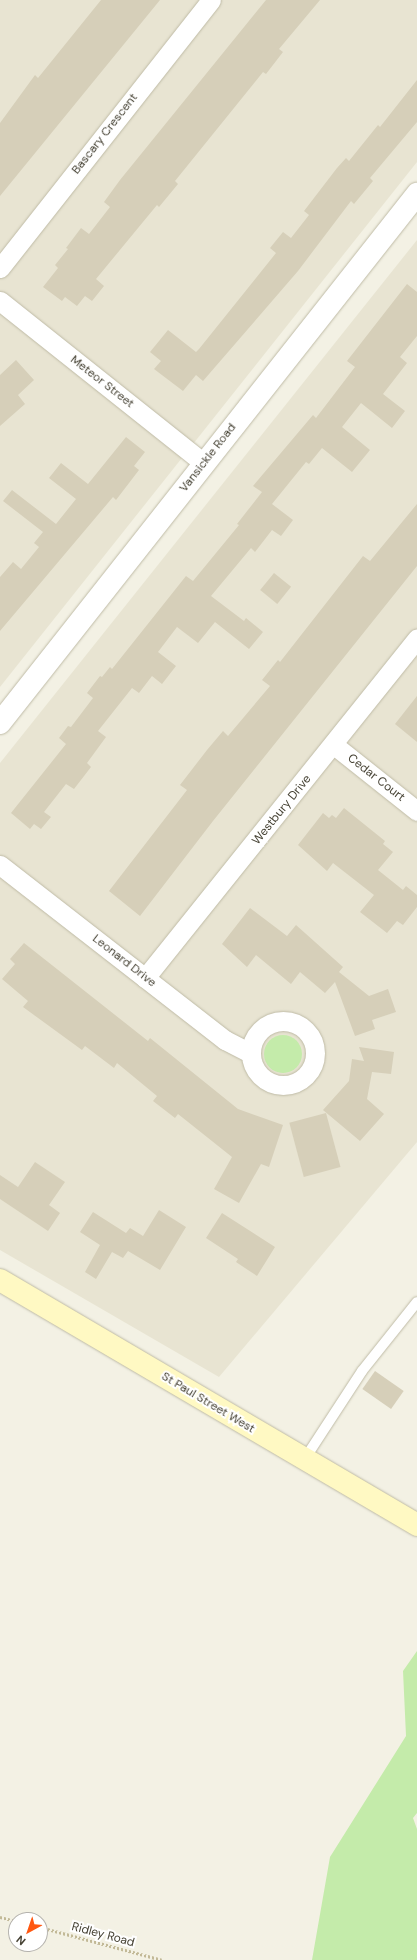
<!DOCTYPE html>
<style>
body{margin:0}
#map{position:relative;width:417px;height:1960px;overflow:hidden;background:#f3f1e4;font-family:"DM Sans",sans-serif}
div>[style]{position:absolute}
.residential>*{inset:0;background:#e8e4d2}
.green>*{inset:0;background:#c4ebaa}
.round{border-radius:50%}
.building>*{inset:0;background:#d6cfb9;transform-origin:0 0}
.path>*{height:2.5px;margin-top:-1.25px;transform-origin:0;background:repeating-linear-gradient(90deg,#c2b997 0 2px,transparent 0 4px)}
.roads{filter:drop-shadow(0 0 1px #bfbba6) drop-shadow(0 0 1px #bfbba6)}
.service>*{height:10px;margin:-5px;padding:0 5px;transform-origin:5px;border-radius:5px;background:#fff}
.minor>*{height:19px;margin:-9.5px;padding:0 9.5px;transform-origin:9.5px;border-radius:9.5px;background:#fff}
.minor>.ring{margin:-9.5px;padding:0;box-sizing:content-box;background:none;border:19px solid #fff;border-radius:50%}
.tertiary>*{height:22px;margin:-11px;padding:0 11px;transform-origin:11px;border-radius:11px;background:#fff}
.secondary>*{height:22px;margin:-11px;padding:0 11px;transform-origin:11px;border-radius:11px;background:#fff9c3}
span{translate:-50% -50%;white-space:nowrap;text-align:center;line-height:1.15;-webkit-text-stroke:4px #fff;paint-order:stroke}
.street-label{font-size:12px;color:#464234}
.north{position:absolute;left:8px;top:1912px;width:40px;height:40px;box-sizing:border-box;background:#fff;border:1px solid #b5b3ae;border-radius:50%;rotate:220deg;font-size:11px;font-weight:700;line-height:16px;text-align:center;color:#464234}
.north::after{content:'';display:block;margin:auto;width:14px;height:18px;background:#ff5710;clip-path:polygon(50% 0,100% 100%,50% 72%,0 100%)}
</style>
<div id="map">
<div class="residential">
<i style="clip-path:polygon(0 0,417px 0,417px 162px,0 687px)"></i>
<i style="clip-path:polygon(417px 240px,417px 1142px,219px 1377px,0 1250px,0 763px)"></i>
</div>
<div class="green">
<i class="round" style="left:264px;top:1035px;width:38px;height:38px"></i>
<i style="clip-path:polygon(417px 1651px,417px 1813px,413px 1818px,417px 1829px,417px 1960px,312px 1960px,330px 1857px,406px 1736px,403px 1671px)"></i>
</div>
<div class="building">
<i style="clip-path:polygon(101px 0,160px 0,0 196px,0 123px,35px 75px,38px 78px)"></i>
<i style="clip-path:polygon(266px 0,320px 0,279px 49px,283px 52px,266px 74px,263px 72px,175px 181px,178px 184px,159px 207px,157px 205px,96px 279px,104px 286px,92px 301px,85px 296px,77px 306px,65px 297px,62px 301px,43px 287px,58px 268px,55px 265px,68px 249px,66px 248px,81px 228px,89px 234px,110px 207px,104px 202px,120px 180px)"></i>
<i style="clip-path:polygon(417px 80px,417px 122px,370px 178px,373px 181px,354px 204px,351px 201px,298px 271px,203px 381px,196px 375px,183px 391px,154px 369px,161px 361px,150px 352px,168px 330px,196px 352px,199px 349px,276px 253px,270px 248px,283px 232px,291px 238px,309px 215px,304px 211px,337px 168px,346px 158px,349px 161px,378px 125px,380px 127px)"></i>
<i style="clip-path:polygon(407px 284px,417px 292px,417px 336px,400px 357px,407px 363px,383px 394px,405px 411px,392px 428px,361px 403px,342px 427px,370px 450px,352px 472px,322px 448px,309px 464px,306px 462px,272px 504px,293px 520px,281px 536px,272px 530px,255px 552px,251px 548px,211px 596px,244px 621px,246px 618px,263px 632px,249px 649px,215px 622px,198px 643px,177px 627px,158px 652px,176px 666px,162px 684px,152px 676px,139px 693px,132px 688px,98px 731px,106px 737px,87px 763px,91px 767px,74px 789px,66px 784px,44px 812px,51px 817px,41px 829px,34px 824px,30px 829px,11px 813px,66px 744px,59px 738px,68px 726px,71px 727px,93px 698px,87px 693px,100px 676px,102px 677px,110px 667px,112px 669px,186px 576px,193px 581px,239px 525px,237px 524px,262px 492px,253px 486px,313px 415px,316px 418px,355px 367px,347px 361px)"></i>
<i style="clip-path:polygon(16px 360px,34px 380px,18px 395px,25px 404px,0 426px,0 375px)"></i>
<i style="clip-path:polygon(126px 437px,145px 452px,134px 466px,139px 470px,116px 500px,113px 497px,0 631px,0 577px,13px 562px,21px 569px,39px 547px,34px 543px,43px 532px,3px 501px,12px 490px,56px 524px,76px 499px,49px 478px,61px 463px,88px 484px)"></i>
<i style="clip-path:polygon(417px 504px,417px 566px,213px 821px,140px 916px,109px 891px,187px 790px,180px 785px,207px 750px,223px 731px,228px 736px,270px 686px,262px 680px,278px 660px,280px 662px,363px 556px,370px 561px)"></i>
<i style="left:274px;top:573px;width:22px;height:22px;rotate:39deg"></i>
<i style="clip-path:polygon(417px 696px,417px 742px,395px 724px)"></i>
<i style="clip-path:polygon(344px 808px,385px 841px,383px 844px,393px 852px,378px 870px,403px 890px,406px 886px,417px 895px,417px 907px,403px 925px,397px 921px,387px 933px,360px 912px,374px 895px,333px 863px,327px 871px,298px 845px,323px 813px,329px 818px,332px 815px,336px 818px)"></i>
<i style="clip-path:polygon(250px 908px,287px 936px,296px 925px,343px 967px,339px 972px,369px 996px,388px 989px,396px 1012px,372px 1020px,375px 1029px,355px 1036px,335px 982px,325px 993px,300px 972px,291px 984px,256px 955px,247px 967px,222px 944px)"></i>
<i style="clip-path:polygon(24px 943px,148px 1041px,150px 1038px,238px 1109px,283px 1125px,269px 1167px,261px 1164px,239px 1203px,214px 1189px,232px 1157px,178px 1114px,175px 1118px,153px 1101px,157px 1096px,117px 1063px,114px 1068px,85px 1046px,82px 1050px,23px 1007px,28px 1001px,2px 979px,15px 964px,10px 959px)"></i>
<i style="clip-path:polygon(359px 1047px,394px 1052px,391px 1074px,372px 1072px,367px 1099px,384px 1114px,360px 1141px,323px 1110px,349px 1081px,352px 1059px,364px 1061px)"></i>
<i style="left:326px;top:1113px;width:56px;height:38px;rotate:75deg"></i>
<i style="clip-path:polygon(35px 1162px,65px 1182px,49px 1205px,60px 1213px,48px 1231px,0 1199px,0 1175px,18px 1187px)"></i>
<i style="clip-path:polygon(159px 1210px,186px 1227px,160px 1270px,128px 1251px,123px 1258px,112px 1252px,96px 1279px,85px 1272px,100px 1245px,80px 1232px,93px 1212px,126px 1233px,130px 1228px,143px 1236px)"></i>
<i style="clip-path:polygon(222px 1213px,275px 1247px,257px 1276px,236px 1262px,238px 1259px,206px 1238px)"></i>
<i style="left:375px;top:1371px;width:35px;height:22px;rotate:35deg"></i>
</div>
<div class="path">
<i style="left:0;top:1917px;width:16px;rotate:14deg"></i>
<i style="left:40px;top:1927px;width:126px;rotate:15.1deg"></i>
</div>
<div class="roads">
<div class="service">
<i style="left:304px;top:1460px;width:106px;rotate:-56.9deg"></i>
<i style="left:362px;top:1371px;width:88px;rotate:-51.4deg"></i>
</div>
<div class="minor">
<i style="left:0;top:268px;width:341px;rotate:-51.8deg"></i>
<i style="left:0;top:301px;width:260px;rotate:38.5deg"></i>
<i style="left:334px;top:745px;width:106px;rotate:38.5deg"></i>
<i style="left:0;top:865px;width:285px;rotate:37.9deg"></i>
<i style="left:225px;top:1040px;width:29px;rotate:27deg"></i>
<i style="left:145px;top:978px;width:435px;rotate:-51.3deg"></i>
<i class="ring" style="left:251px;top:1021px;width:45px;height:45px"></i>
</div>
<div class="tertiary">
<i style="left:0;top:723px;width:674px;rotate:-51.75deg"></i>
</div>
<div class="secondary">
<i style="left:0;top:1280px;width:484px;rotate:30.4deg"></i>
</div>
</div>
<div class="street-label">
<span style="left:105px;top:134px;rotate:-52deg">Bascary Crescent</span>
<span style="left:102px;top:382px;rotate:38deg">Meteor Street</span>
<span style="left:208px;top:458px;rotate:-52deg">Vansickle Road</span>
<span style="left:376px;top:778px;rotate:38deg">Cedar Court</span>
<span style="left:282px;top:810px;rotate:-51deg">Westbury Drive</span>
<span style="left:124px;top:961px;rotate:38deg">Leonard Drive</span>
<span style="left:208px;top:1403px;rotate:31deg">St Paul Street West</span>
<span style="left:103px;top:1935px;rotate:15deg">Ridley Road</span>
</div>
<div class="north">N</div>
</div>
